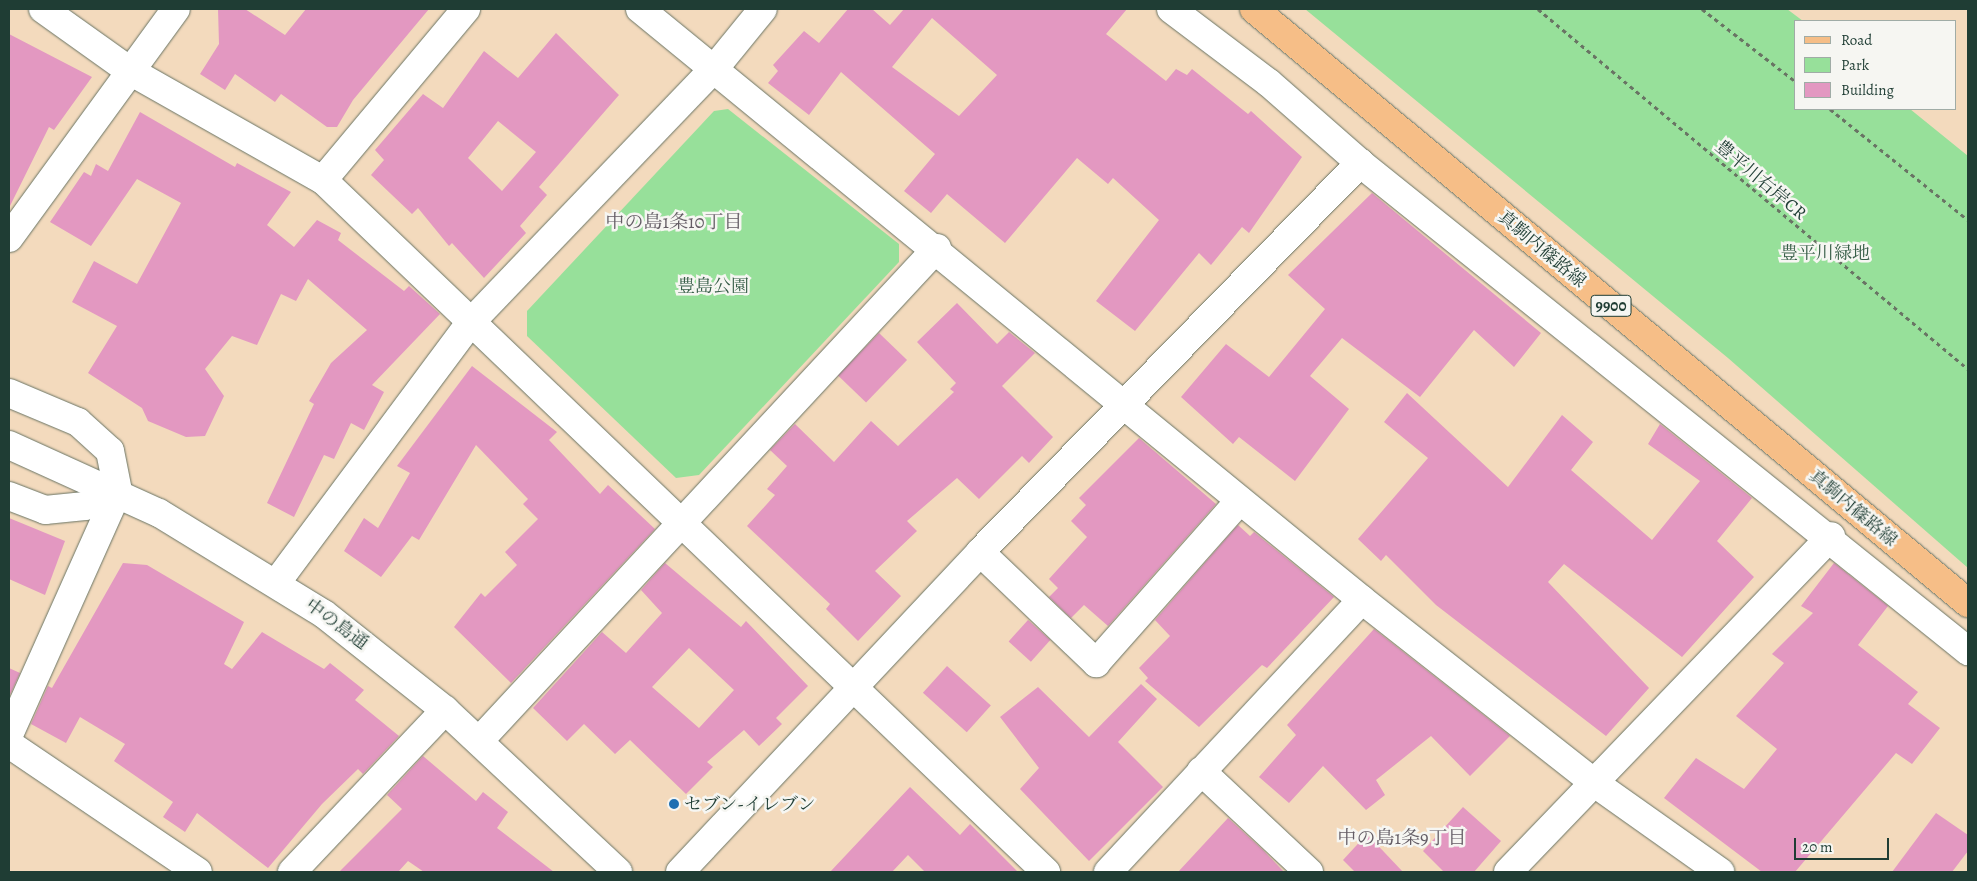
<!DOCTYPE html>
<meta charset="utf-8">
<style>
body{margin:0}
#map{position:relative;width:1977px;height:881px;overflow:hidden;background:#f3dabd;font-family:Alegreya,"Noto Serif JP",serif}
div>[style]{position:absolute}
.green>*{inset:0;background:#97e09a}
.building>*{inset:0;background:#e398c1;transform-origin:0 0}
.path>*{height:3px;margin-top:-1.5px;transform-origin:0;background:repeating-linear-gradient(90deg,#697464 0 4px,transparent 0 8px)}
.roads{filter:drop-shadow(0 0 1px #697464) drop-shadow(0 0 1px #697464)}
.minor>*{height:28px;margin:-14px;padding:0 14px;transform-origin:14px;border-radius:14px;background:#fff}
.major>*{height:28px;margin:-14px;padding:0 14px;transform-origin:14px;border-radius:14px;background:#f6be87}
.dots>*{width:14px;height:14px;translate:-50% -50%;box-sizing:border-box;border:2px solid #f6f6f2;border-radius:50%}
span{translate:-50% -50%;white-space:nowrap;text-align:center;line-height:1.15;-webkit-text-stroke:5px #f6f6f2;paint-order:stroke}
.shield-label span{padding:1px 4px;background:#f6f6f2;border:1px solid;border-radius:4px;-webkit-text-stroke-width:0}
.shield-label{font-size:16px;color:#1f3d34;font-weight:700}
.street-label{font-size:18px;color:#1f3d34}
.park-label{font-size:18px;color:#375e48}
.poi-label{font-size:18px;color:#1f3d34}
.left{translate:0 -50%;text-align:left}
.neighbourhood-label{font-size:19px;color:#645d65}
.frame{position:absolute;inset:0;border:10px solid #1f3d34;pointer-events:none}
.legend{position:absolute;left:1794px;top:20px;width:162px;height:90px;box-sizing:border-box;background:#f6f6f2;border:1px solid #a0aca6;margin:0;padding:6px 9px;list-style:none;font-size:15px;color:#1f3d34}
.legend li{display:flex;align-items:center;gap:10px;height:25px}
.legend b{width:25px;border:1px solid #a0aca6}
.scale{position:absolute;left:1794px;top:838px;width:95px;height:22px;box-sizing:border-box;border:2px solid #1f3d34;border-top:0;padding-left:6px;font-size:15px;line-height:18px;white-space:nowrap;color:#1f3d34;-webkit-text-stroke:4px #f6f6f2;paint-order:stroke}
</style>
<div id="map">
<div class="green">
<i style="clip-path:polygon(1305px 9px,1787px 9px,1803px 21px,1796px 21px,1796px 109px,1910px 109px,1968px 156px,1968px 568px,1728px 358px)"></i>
<i style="clip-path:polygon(728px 109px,899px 244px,899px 262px,699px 475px,676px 478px,527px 336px,527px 311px,714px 111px)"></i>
</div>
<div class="building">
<i style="clip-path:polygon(218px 9px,245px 9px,285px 35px,306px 9px,429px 9px,353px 100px,337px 127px,327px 127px,281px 94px,275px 102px,235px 74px,225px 90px,200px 74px,219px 44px)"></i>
<i style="clip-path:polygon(evenodd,848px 9px,872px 9px,890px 25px,904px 9px,1127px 9px,1106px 34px,1166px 81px,1176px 69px,1187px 75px,1192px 69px,1248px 114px,1251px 111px,1302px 157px,1249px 233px,1242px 227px,1211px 265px,1199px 253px,1135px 331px,1096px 301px,1159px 220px,1113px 178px,1108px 184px,1077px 158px,1005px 243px,947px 194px,931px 213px,904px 191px,935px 154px,841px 72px,809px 115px,768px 83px,778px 71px,773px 65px,804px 31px,819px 43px,848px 9px,932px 18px,997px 75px,959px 116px,892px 67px,932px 18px)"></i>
<i style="clip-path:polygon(evenodd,556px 33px,619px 95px,539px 187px,547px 195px,520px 226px,526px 233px,484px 278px,452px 243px,449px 246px,418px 208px,412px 214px,371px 175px,384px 160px,375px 150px,423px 94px,443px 108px,484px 51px,518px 78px,556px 33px,498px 121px,536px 152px,502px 191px,468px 158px,498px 121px)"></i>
<i style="clip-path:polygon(9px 34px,92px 77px,54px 130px,49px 127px,9px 208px)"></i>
<i style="clip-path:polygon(140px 112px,235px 167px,237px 163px,291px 192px,267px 225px,294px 247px,317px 220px,341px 233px,338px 240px,404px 291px,409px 286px,440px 314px,372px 385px,384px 392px,364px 430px,351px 423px,334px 459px,324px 455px,294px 517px,267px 503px,314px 404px,309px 401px,331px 363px,367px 330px,308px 279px,296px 301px,281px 294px,257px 345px,232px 336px,205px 369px,224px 396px,205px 436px,186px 437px,148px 421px,142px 408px,88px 373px,117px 326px,72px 302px,94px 261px,137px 284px,181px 203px,137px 179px,91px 246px,50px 222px,84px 172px,91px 176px,96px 164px,108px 171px)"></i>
<i style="clip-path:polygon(1372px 193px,1541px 333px,1514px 367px,1474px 330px,1420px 397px,1342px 338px,1310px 376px,1349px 409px,1295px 481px,1239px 437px,1233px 444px,1181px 397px,1226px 344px,1269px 377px,1325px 309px,1288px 275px)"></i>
<i style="clip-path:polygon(957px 303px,997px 344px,1009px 332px,1035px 353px,1002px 386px,1053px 437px,1029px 463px,1022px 456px,979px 499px,957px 478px,907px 521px,917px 531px,875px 571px,901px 596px,858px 641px,826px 609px,830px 604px,747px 526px,775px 495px,767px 489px,787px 466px,770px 450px,795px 424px,834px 462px,871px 421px,898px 446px,954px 392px,950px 389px,956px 383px,917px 342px)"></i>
<i style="left:879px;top:333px;width:39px;height:59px;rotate:44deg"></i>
<i style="clip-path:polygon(472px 366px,557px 432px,549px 440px,600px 494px,608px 485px,655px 529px,511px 683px,454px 627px,481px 593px,485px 597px,517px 565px,505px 552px,538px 519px,523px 504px,528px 499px,476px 445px,419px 540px,412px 536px,381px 577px,344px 551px,364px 518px,378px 528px,410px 473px,397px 466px)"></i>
<i style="clip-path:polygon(1407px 393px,1508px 487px,1562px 415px,1593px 442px,1571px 470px,1652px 540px,1700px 481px,1648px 444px,1660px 424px,1752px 498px,1717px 541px,1754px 577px,1682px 657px,1564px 564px,1548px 582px,1649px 688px,1606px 736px,1436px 605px,1386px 555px,1381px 561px,1358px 539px,1428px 458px,1384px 422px)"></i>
<i style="clip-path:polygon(1139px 438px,1216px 504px,1108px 626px,1084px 605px,1071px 618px,1049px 597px,1058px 588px,1049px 579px,1087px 537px,1071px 521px,1086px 505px,1079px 498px)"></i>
<i style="clip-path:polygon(9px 518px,65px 541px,45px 595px,9px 579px)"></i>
<i style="clip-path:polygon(1238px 525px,1250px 536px,1254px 532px,1334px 597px,1267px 668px,1262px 665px,1199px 727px,1145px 681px,1148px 678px,1139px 668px,1170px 636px,1155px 620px)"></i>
<i style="clip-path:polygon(123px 563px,147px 565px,244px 622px,224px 664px,232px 669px,262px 632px,324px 669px,330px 663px,364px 690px,355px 700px,399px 736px,363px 774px,358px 769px,322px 804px,268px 868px,197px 813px,185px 832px,163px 817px,173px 802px,114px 761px,125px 744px,80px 717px,66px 743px,31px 724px,48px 686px,52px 688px)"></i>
<i style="clip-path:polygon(evenodd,665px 563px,741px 627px,746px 621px,808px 686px,776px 718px,782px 724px,759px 746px,744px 730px,707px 762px,713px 767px,686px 794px,630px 740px,615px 754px,584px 724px,567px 741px,533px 708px,602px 632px,626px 653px,662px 613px,641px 590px,665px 563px,689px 648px,734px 690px,699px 728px,652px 687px,689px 648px)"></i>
<i style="clip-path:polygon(1834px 563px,1888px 606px,1858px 645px,1918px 692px,1908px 704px,1940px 728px,1912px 764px,1896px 753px,1795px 872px,1762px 872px,1664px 798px,1696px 758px,1744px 789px,1777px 749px,1736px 716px,1784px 663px,1772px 654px,1813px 613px,1801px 606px)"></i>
<i style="left:1028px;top:620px;width:30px;height:29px;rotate:42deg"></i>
<i style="clip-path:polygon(1374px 629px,1510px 736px,1470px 776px,1431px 736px,1376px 780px,1385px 795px,1366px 810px,1323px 766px,1289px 803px,1259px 777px,1296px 735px,1287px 725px)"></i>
<i style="left:947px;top:666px;width:59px;height:36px;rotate:42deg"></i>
<i style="clip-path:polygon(9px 668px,20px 673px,9px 697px)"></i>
<i style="clip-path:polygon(1141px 684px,1157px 699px,1118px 742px,1163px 787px,1089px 861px,1020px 789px,1039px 768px,1000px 717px,1038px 687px,1089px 737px)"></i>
<i style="clip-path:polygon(423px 756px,476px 801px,483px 792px,508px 812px,497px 828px,554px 872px,424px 872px,408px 861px,398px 872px,339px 872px,402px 809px,387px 795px)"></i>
<i style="clip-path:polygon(910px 787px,960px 835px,970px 824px,1018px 872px,925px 872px,908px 855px,892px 872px,830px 872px)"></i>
<i style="clip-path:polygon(1463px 807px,1501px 841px,1474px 872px,1444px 872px,1423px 851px)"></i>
<i style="clip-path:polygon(1936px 813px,1968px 835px,1968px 851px,1952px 872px,1892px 872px)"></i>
<i style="clip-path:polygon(1228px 818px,1264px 851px,1284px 872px,1178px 872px)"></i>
<i style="clip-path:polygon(1367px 834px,1403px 872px,1355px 872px,1343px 860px)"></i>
</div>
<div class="path">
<i style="left:1538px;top:9px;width:561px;rotate:39.94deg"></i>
<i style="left:1702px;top:9px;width:119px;rotate:37.8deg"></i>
<i style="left:1830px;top:109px;width:177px;rotate:38.8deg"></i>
</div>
<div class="roads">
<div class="minor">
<i style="left:43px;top:9px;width:107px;rotate:35.5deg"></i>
<i style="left:130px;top:71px;width:222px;rotate:29.5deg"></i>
<i style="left:323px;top:180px;width:1001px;rotate:43.74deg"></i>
<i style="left:640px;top:9px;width:933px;rotate:39.3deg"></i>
<i style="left:1362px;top:600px;width:294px;rotate:38.2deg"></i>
<i style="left:1593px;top:782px;width:156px;rotate:35.3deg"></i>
<i style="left:1171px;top:9px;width:123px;rotate:37.1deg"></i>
<i style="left:1269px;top:83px;width:121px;rotate:41.3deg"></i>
<i style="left:1360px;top:163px;width:780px;rotate:38.75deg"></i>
<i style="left:323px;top:180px;width:223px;rotate:-50.1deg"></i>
<i style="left:9px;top:238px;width:283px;rotate:-53.9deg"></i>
<i style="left:9px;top:393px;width:75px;rotate:22.8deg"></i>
<i style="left:78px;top:422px;width:43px;rotate:42.2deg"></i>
<i style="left:110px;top:451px;width:41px;rotate:78.7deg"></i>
<i style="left:118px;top:491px;width:267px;rotate:114.1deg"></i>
<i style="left:9px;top:445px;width:165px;rotate:24.4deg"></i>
<i style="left:159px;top:513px;width:193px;rotate:31.5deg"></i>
<i style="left:324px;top:614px;width:154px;rotate:38.4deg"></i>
<i style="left:445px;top:710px;width:237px;rotate:43.1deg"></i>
<i style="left:9px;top:496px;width:39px;rotate:21deg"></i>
<i style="left:45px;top:510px;width:40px;rotate:-5.7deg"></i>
<i style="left:85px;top:506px;width:36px;rotate:-24deg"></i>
<i style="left:980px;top:552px;width:161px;rotate:43.7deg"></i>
<i style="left:1096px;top:663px;width:217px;rotate:-48.5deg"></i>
<i style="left:277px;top:582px;width:324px;rotate:-53.3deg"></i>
<i style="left:471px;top:322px;width:351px;rotate:-46.2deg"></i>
<i style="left:714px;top:69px;width:77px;rotate:-50.8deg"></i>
<i style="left:479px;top:741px;width:673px;rotate:-47.11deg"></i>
<i style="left:9px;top:744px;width:228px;rotate:34.1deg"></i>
<i style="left:1201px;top:771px;width:148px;rotate:43.1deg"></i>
<i style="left:292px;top:872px;width:223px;rotate:-46.6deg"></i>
<i style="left:680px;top:872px;width:439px;rotate:-46.8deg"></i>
<i style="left:980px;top:552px;width:544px;rotate:-45.67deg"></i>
<i style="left:1108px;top:872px;width:372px;rotate:-47deg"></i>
<i style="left:1508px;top:872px;width:466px;rotate:-46.1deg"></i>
</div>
<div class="major">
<i style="left:1254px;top:9px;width:929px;rotate:39.76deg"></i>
</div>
</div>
<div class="dots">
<i style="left:674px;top:804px;background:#1f6fb2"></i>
</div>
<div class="shield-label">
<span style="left:1611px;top:306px">9900</span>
</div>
<div class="street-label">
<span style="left:1761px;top:180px;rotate:40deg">豊平川右岸CR</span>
<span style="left:1542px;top:249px;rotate:40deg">真駒内篠路線</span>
<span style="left:1853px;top:508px;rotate:40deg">真駒内篠路線</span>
<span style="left:337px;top:624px;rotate:36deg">中の島通</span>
</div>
<div class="park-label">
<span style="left:1825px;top:253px">豊平川緑地</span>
<span style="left:713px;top:286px">豊島公園</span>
</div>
<div class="poi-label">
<span class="left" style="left:684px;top:804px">セブン-イレブン</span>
</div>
<div class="neighbourhood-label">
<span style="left:674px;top:223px">中の島1条10丁目</span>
<span style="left:1402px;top:839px">中の島1条9丁目</span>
</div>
<div class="frame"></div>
<ul class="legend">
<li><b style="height:6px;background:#f6be87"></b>Road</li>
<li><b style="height:14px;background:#97e09a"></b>Park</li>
<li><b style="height:14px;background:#e398c1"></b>Building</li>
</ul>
<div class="scale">20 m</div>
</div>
